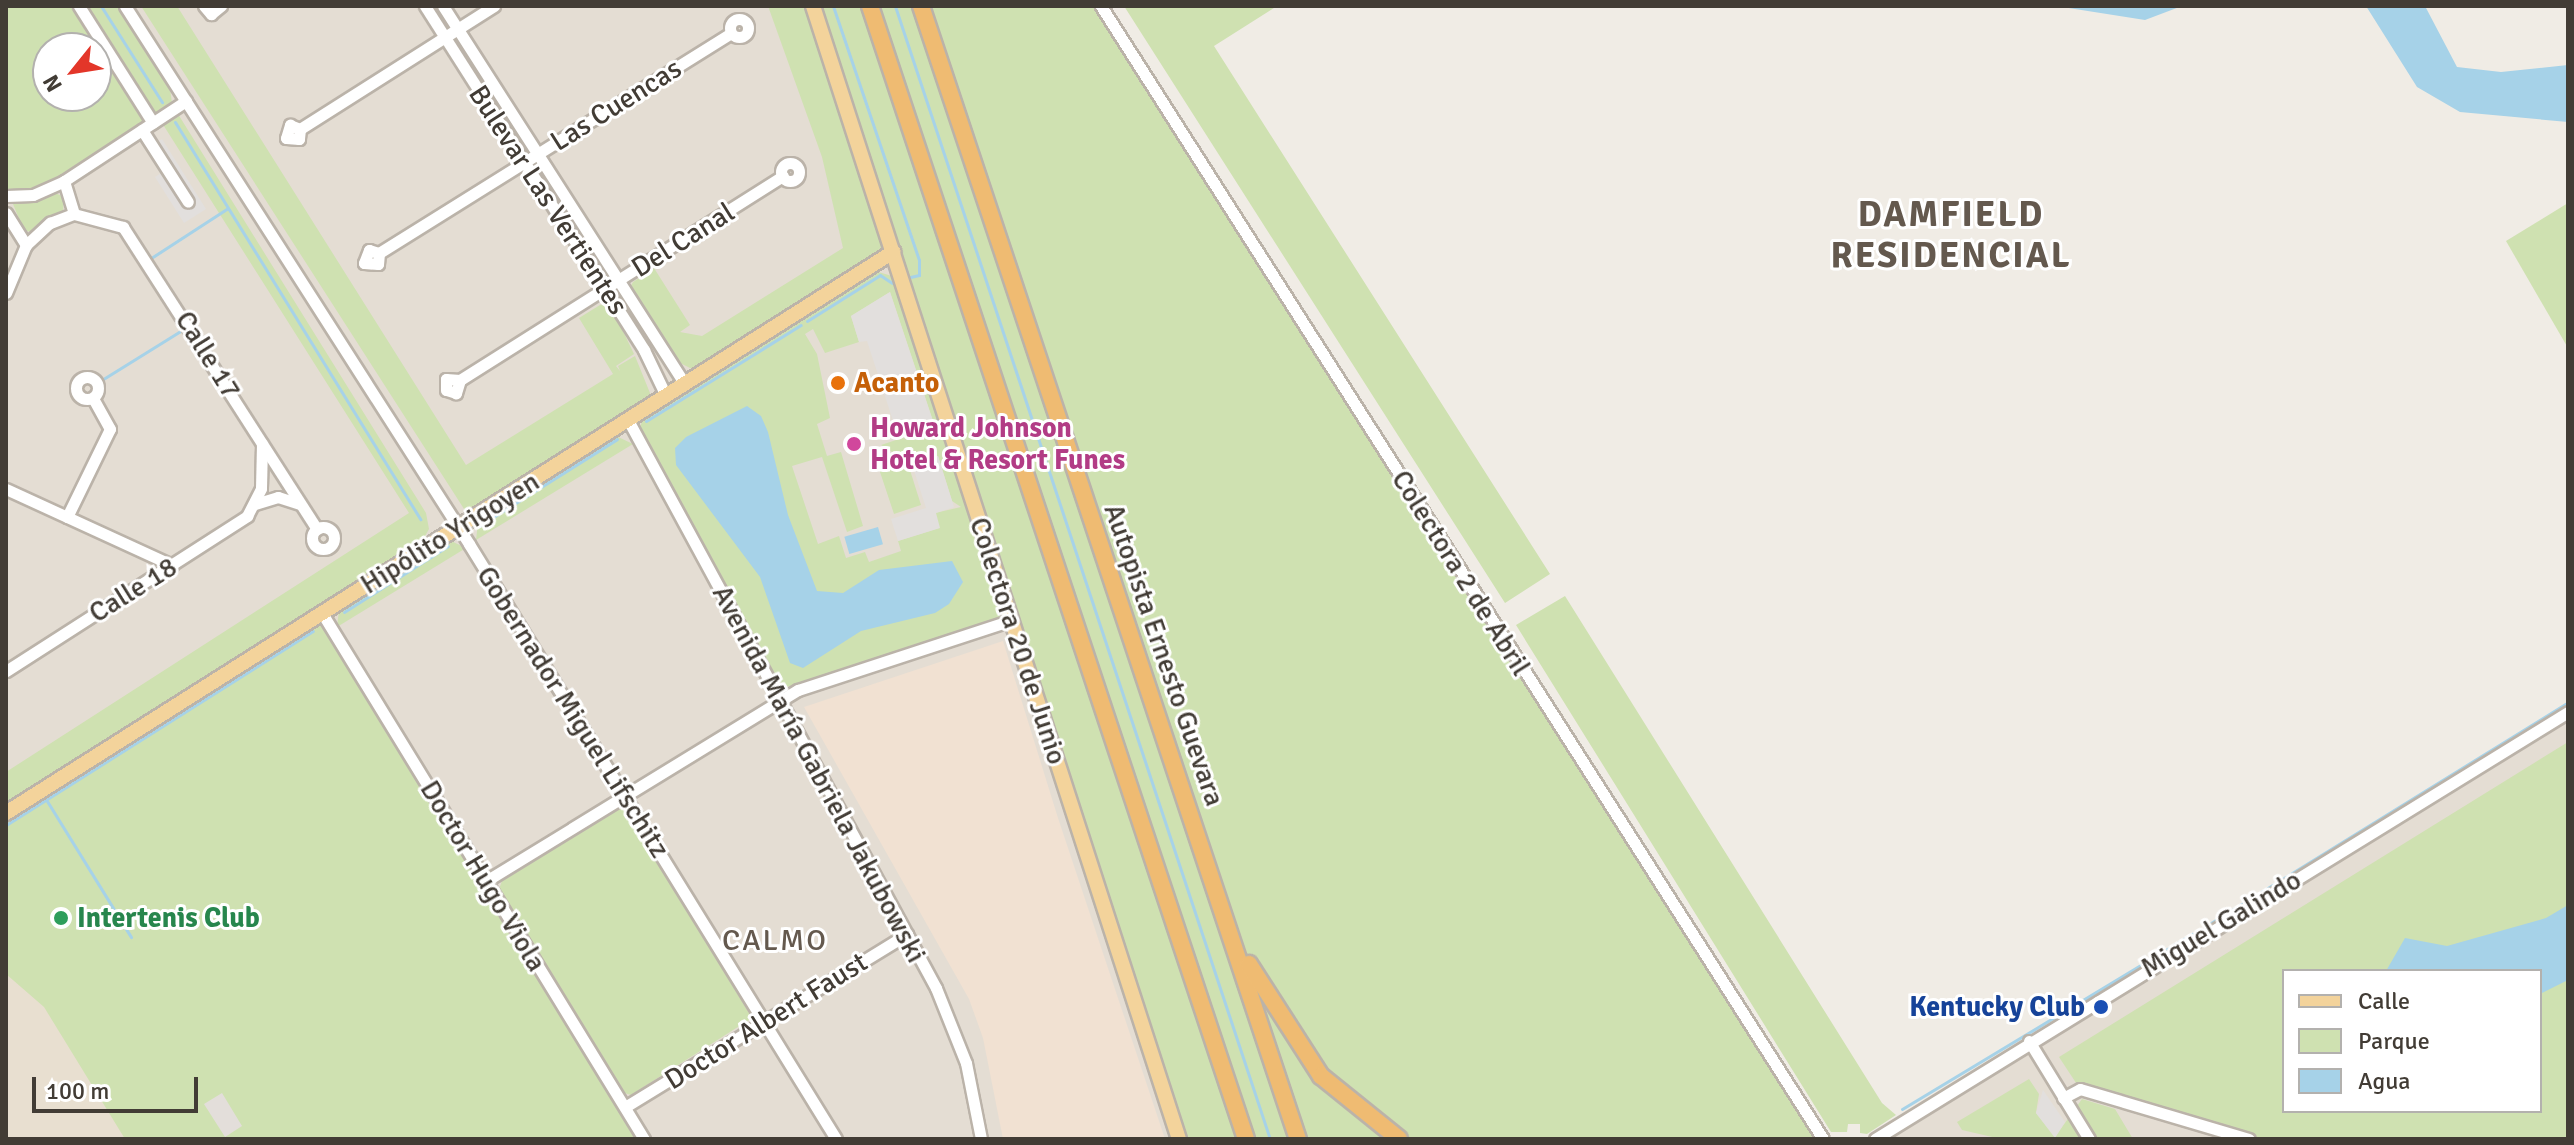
<!DOCTYPE html>
<meta charset="utf-8">
<style>
body{margin:0}
#map{position:relative;width:2574px;height:1145px;overflow:hidden;background:#f0ece5;font-family:Signika,sans-serif}
div>[style]{position:absolute}
[style*='--x']{left:calc(var(--x)*1px);top:calc(var(--y)*1px);width:calc(var(--w)*1px);rotate:calc(var(--a)*1deg)}
.residential>*{inset:0;background:#e4ddd3}
.commercial>*{inset:0;background:#f1e1d2}
.industrial>*{inset:0;background:#e3deda;transform-origin:0 0}
.education>*{inset:0;background:#e8dfd0}
.green>*{inset:0;background:#cfe1b1}
.parking>*{inset:0;background:#e2dfdd}
.water>*{inset:0;background:#a6d2e8;transform-origin:0 0}
.stream>*{height:3px;margin:-1.5px;padding:0 1.5px;transform-origin:1.5px;border-radius:1.5px;background:#a6d2e8}
.roads{filter:drop-shadow(2px 0 #bbb3a9) drop-shadow(-2px 0 #bbb3a9) drop-shadow(0 2px #bbb3a9) drop-shadow(0 -2px #bbb3a9)}
.minor>*{height:11px;margin:-5.5px;padding:0 5.5px;transform-origin:5.5px;border-radius:5.5px;background:#fff}
.minor>.ring{margin:-5.5px;padding:0;box-sizing:content-box;background:none;border:11px solid #fff;border-radius:50%}
.major>*{height:14px;margin:-7px;padding:0 7px;transform-origin:7px;border-radius:7px;background:#f3d39b}
.highway>*{height:16px;margin:-8px;padding:0 8px;transform-origin:8px;border-radius:8px;background:#efbb72}
.dots>*{width:22px;height:22px;translate:-50% -50%;box-sizing:border-box;border:4px solid #fff;border-radius:50%}
span{translate:-50% -50%;white-space:nowrap;text-align:center;line-height:1.15;-webkit-text-stroke:6px #fff;paint-order:stroke}
.street-label{font-size:28px;color:#423c35}
.food-label{font-size:28px;color:#c56008;font-weight:700}
.left{translate:0 -50%;text-align:left}
.hotel-label{font-size:28px;color:#b23c85;font-weight:700}
.leisure-label{font-size:28px;color:#27864d;font-weight:700}
.transit-label{font-size:28px;color:#164399;font-weight:700}
.right{translate:-100% -50%;text-align:right}
.neighbourhood-label{font-size:30px;color:#64594e;letter-spacing:2px}
.district-label{font-size:36px;color:#64594e;font-weight:700;letter-spacing:2px}
.frame{position:absolute;inset:0;border:8px solid #423c35;pointer-events:none}
.legend{position:absolute;left:2282px;top:969px;width:260px;height:144px;box-sizing:border-box;background:#fff;border:2px solid #b3b1ae;margin:0;padding:10px 14px;list-style:none;font-size:24px;color:#423c35}
.legend li{display:flex;align-items:center;gap:16px;height:40px}
.legend b{width:40px;border:2px solid #b3b1ae}
.north{position:absolute;left:32px;top:32px;width:80px;height:80px;box-sizing:border-box;background:#fff;border:2px solid #b3b1ae;border-radius:50%;rotate:240deg;font-size:22px;font-weight:700;line-height:32px;text-align:center;color:#423c35}
.north::after{content:'';display:block;margin:auto;width:28px;height:36px;background:#e33629;clip-path:polygon(50% 0,100% 100%,50% 72%,0 100%)}
.scale{position:absolute;left:32px;top:1077px;width:166px;height:36px;box-sizing:border-box;border:4px solid #423c35;border-top:0;padding-left:10px;font-size:24px;line-height:28px;white-space:nowrap;color:#423c35;-webkit-text-stroke:6px #fff;paint-order:stroke}
</style>
<div id="map">
<div class="residential">
<div style="clip-path:polygon(evenodd,6px 6px,813px 6px,1179px 1139px,644px 1139px,322px 613px,6px 813px,6px 6px,48px 48px,96px 48px,96px 96px,48px 96px,48px 48px)"></div>
<div style="clip-path:polygon(evenodd,2568px 712px,2568px 1139px,1875px 1139px,2568px 712px,2284px 971px,2540px 971px,2540px 1111px,2284px 1111px,2284px 971px)"></div>
</div>
<div class="commercial">
<div style="clip-path:polygon(1003px 641px,1058px 818px,1165px 1139px,1003px 1139px,983px 1038px,969px 999px,804px 707px)"></div>
</div>
<div class="industrial">
<div style="left:222px;top:1092px;width:40px;height:22px;rotate:58deg"></div>
</div>
<div class="education">
<div style="clip-path:polygon(6px 836px,149px 1139px,6px 1139px)"></div>
</div>
<div class="green">
<div style="clip-path:polygon(evenodd,6px 6px,118px 6px,170px 89px,172px 103px,157px 113px,160px 118px,46px 190px,6px 196px,6px 6px,48px 48px,96px 48px,96px 96px,48px 96px,48px 48px)"></div>
<div style="clip-path:polygon(141px 6px,177px 6px,466px 465px,613px 374px,579px 318px,600px 305px,609px 302px,634px 354px,616px 366px,620px 371px,618px 366px,635px 356px,652px 398px,466px 512px)"></div>
<div style="clip-path:polygon(768px 6px,806px 6px,882px 237px,881px 250px,696px 371px,672px 359px,639px 309px,629px 289px,633px 282px,654px 268px,690px 325px,680px 332px,702px 336px,843px 248px,822px 157px)"></div>
<div style="clip-path:polygon(813px 6px,1101px 6px,1823px 1139px,1179px 1139px)"></div>
<div style="clip-path:polygon(1124px 6px,1277px 6px,1214px 46px,1550px 574px,1505px 603px)"></div>
<div style="clip-path:polygon(178px 114px,426px 513px,429px 529px,420px 545px,6px 808px,6px 772px,409px 513px,162px 123px)"></div>
<div style="clip-path:polygon(53px 192px,64px 197px,63px 213px,34px 232px,24px 231px,13px 204px)"></div>
<div style="clip-path:polygon(2568px 203px,2568px 348px,2506px 241px)"></div>
<div style="clip-path:polygon(875px 271px,892px 276px,924px 370px,917px 373px,890px 292px,851px 316px,859px 342px,825px 353px,813px 329px,805px 334px,817px 354px,830px 418px,817px 424px,827px 456px,841px 452px,863px 526px,847px 532px,822px 457px,792px 466px,818px 544px,839px 536px,846px 558px,865px 552px,869px 562px,901px 551px,898px 541px,939px 528px,935px 513px,961px 507px,952px 501px,938px 456px,911px 464px,881px 445px,935px 427px,921px 385px,927px 382px,1002px 616px,787px 687px,775px 678px,640px 426px,645px 416px)"></div>
<div style="clip-path:polygon(616px 436px,633px 444px,476px 540px,478px 523px)"></div>
<div style="clip-path:polygon(879px 447px,909px 467px,921px 505px,894px 514px,878px 466px)"></div>
<div style="clip-path:polygon(449px 540px,466px 548px,337px 627px,339px 610px)"></div>
<div style="clip-path:polygon(1565px 596px,1882px 1103px,1896px 1115px,1867px 1134px,1860px 1133px,1860px 1124px,1848px 1124px,1847px 1132px,1831px 1132px,1516px 625px)"></div>
<div style="clip-path:polygon(evenodd,316px 624px,321px 624px,637px 1139px,125px 1139px,44px 1007px,6px 974px,6px 820px,316px 624px,222px 1093px,242px 1126px,225px 1137px,204px 1104px,222px 1093px)"></div>
<div style="clip-path:polygon(evenodd,2568px 742px,2568px 1139px,2249px 1139px,2080px 1089px,2059px 1057px,2568px 742px,2284px 971px,2540px 971px,2540px 1111px,2284px 1111px,2284px 971px)"></div>
<div style="clip-path:polygon(617px 808px,627px 810px,752px 1018px,631px 1095px,621px 1092px,498px 892px,503px 878px)"></div>
<div style="clip-path:polygon(2029px 1079px,2039px 1094px,2036px 1113px,2055px 1137px,2082px 1099px,2115px 1109px,2133px 1139px,2001px 1139px,1962px 1130px,1957px 1122px)"></div>
</div>
<div class="parking">
<div style="clip-path:polygon(162px 139px,206px 209px,184px 223px,155px 177px,163px 172px,148px 148px)"></div>
<div style="clip-path:polygon(890px 292px,935px 427px,899px 439px,867px 341px,859px 342px,851px 316px)"></div>
<div style="clip-path:polygon(938px 456px,954px 507px,936px 513px,940px 528px,898px 541px,891px 519px,926px 508px,912px 464px)"></div>
<div style="clip-path:polygon(2043px 1090px,2065px 1122px,2055px 1138px,2036px 1113px)"></div>
</div>
<div class="water">
<div style="clip-path:polygon(2056px 6px,2182px 6px,2145px 20px)"></div>
<div style="clip-path:polygon(2366px 6px,2425px 6px,2457px 67px,2501px 72px,2568px 65px,2568px 122px,2460px 112px,2417px 87px)"></div>
<div style="clip-path:polygon(747px 406px,761px 416px,768px 432px,788px 515px,817px 591px,843px 593px,879px 570px,952px 561px,963px 582px,949px 604px,935px 613px,861px 631px,803px 668px,790px 663px,760px 577px,676px 465px,675px 448px,686px 437px)"></div>
<div style="left:878px;top:527px;width:18px;height:35px;rotate:74deg"></div>
<div style="clip-path:polygon(2568px 905px,2568px 980px,2540px 994px,2540px 971px,2386px 971px,2405px 938px,2447px 946px,2546px 918px)"></div>
</div>
<div class="stream">
<div style="--x:101;--y:6;--w:114;--a:57.6"></div>
<div style="--x:833;--y:6;--w:268;--a:71.3"></div>
<div style="--x:919;--y:260;--w:15;--a:90"></div>
<div style="--x:919;--y:275;--w:9;--a:167"></div>
<div style="--x:895;--y:6;--w:1193;--a:71.69"></div>
<div style="--x:175;--y:122;--w:467;--a:58.3"></div>
<div style="--x:148;--y:260;--w:95;--a:-33"></div>
<div style="--x:807;--y:321;--w:86;--a:-32.2"></div>
<div style="--x:880;--y:275;--w:14;--a:34"></div>
<div style="--x:100;--y:381;--w:100;--a:-31.9"></div>
<div style="--x:646;--y:421;--w:182;--a:-31.8"></div>
<div style="--x:479;--y:526;--w:163;--a:-32.2"></div>
<div style="--x:344;--y:612;--w:123;--a:-32.4"></div>
<div style="--x:47;--y:801;--w:160;--a:58.3"></div>
<div style="--x:6;--y:825;--w:363;--a:-32.3"></div>
<div style="--x:2206;--y:926;--w:426;--a:-31.7"></div>
<div style="--x:1902;--y:1109;--w:339;--a:-31.1"></div>
</div>
<div class="roads">
<div class="minor">
<div style="--x:79;--y:6;--w:138;--a:57.7"></div>
<div style="--x:125;--y:6;--w:639;--a:57.4"></div>
<div style="--x:469;--y:544;--w:699;--a:58.33"></div>
<div style="--x:204;--y:6;--w:11;--a:49"></div>
<div style="--x:211;--y:14;--w:13;--a:-39"></div>
<div style="--x:425;--y:6;--w:408;--a:57.5"></div>
<div style="--x:644;--y:350;--w:51;--a:64.4"></div>
<div style="--x:443;--y:6;--w:449;--a:57.4"></div>
<div style="--x:1101;--y:6;--w:1343;--a:57.49"></div>
<div class="ring" style="left:730px;top:19px;width:7px;height:7px"></div>
<div style="--x:300;--y:129;--w:10;--a:96"></div>
<div style="--x:299;--y:139;--w:13;--a:-176"></div>
<div style="--x:286;--y:138;--w:14;--a:-73"></div>
<div style="--x:290;--y:125;--w:11;--a:22"></div>
<div style="--x:300;--y:129;--w:230;--a:-32.4"></div>
<div style="--x:142;--y:130;--w:85;--a:57.4"></div>
<div class="ring" style="left:781px;top:163px;width:7px;height:7px"></div>
<div style="--x:64;--y:181;--w:34;--a:73"></div>
<div style="--x:6;--y:196;--w:27;--a:-2"></div>
<div style="--x:33;--y:195;--w:34;--a:-24"></div>
<div style="--x:64;--y:181;--w:146;--a:-33.3"></div>
<div style="--x:6;--y:213;--w:38;--a:58"></div>
<div style="--x:379;--y:253;--w:11;--a:95"></div>
<div style="--x:378;--y:264;--w:14;--a:-176"></div>
<div style="--x:364;--y:263;--w:14;--a:-69"></div>
<div style="--x:369;--y:250;--w:10;--a:17"></div>
<div style="--x:379;--y:253;--w:415;--a:-32"></div>
<div style="--x:6;--y:293;--w:52;--a:-67.4"></div>
<div style="--x:26;--y:245;--w:33;--a:-43"></div>
<div style="--x:50;--y:223;--w:26;--a:-21"></div>
<div style="--x:74;--y:214;--w:51;--a:14.9"></div>
<div style="--x:123;--y:227;--w:359;--a:57.3"></div>
<div class="ring" style="left:76px;top:377px;width:11px;height:11px"></div>
<div style="--x:460;--y:380;--w:14;--a:107"></div>
<div style="--x:456;--y:393;--w:10;--a:-163"></div>
<div style="--x:446;--y:390;--w:11;--a:-90"></div>
<div style="--x:446;--y:379;--w:14;--a:4"></div>
<div style="--x:460;--y:380;--w:382;--a:-32.3"></div>
<div style="--x:628;--y:420;--w:646;--a:61.53"></div>
<div style="--x:936;--y:988;--w:81;--a:68.2"></div>
<div style="--x:966;--y:1063;--w:77;--a:78.8"></div>
<div style="--x:6;--y:489;--w:183;--a:24.6"></div>
<div style="--x:255;--y:504;--w:24;--a:-17"></div>
<div style="--x:278;--y:497;--w:23;--a:18"></div>
<div style="--x:67;--y:517;--w:98;--a:-64"></div>
<div style="--x:110;--y:429;--w:35;--a:-119"></div>
<div class="ring" style="left:312px;top:527px;width:11px;height:11px"></div>
<div style="--x:322;--y:613;--w:617;--a:58.53"></div>
<div style="--x:6;--y:671;--w:287;--a:-32.7"></div>
<div style="--x:247;--y:516;--w:31;--a:-63"></div>
<div style="--x:261;--y:488;--w:44;--a:-88.7"></div>
<div style="--x:486;--y:881;--w:366;--a:-31.5"></div>
<div style="--x:798;--y:690;--w:225;--a:-18.1"></div>
<div style="--x:2029;--y:1041;--w:115;--a:58.5"></div>
<div style="--x:2063;--y:1098;--w:19;--a:-28"></div>
<div style="--x:2080;--y:1089;--w:176;--a:16.5"></div>
<div style="--x:625;--y:1107;--w:331;--a:-31.5"></div>
<div style="--x:1875;--y:1139;--w:814;--a:-31.64"></div>
</div>
<div class="major">
<div style="--x:813;--y:6;--w:1191;--a:72.1"></div>
<div style="--x:6;--y:813;--w:1050;--a:-32.31"></div>
</div>
<div class="highway">
<div style="--x:870;--y:6;--w:1194;--a:71.64"></div>
<div style="--x:921;--y:6;--w:1194;--a:71.6"></div>
<div style="--x:1249;--y:964;--w:133;--a:57.3"></div>
<div style="--x:1321;--y:1076;--w:100;--a:38.9"></div>
</div>
</div>
<div class="dots">
<div style="left:838px;top:383px;background:#e8710a"></div>
<div style="left:854px;top:444px;background:#d1479c"></div>
<div style="left:61px;top:918px;background:#2e9e5b"></div>
<div style="left:2101px;top:1007px;background:#1a4fb4"></div>
</div>
<div class="street-label">
<span style="left:616px;top:105px;rotate:-32deg">Las Cuencas</span>
<span style="left:548px;top:200px;rotate:57deg">Bulevar Las Vertientes</span>
<span style="left:683px;top:240px;rotate:-32deg">Del Canal</span>
<span style="left:208px;top:355px;rotate:58deg">Calle 17</span>
<span style="left:450px;top:533px;rotate:-32deg">Hipólito Yrigoyen</span>
<span style="left:1461px;top:573px;rotate:58deg">Colectora 2 de Abril</span>
<span style="left:133px;top:590px;rotate:-32deg">Calle 18</span>
<span style="left:1018px;top:641px;rotate:72deg">Colectora 20 de Junio</span>
<span style="left:1164px;top:655px;rotate:71deg">Autopista Ernesto Guevara</span>
<span style="left:573px;top:712px;rotate:58deg">Gobernador Miguel Lifschitz</span>
<span style="left:819px;top:774px;rotate:62deg">Avenida María Gabriela Jakubowski</span>
<span style="left:483px;top:876px;rotate:59deg">Doctor Hugo Viola</span>
<span style="left:2221px;top:924px;rotate:-31deg">Miguel Galindo</span>
<span style="left:766px;top:1021px;rotate:-32deg">Doctor Albert Faust</span>
</div>
<div class="food-label">
<span class="left" style="left:854px;top:383px">Acanto</span>
</div>
<div class="hotel-label">
<span class="left" style="left:870px;top:444px">Howard Johnson<br>Hotel &amp; Resort Funes</span>
</div>
<div class="leisure-label">
<span class="left" style="left:77px;top:918px">Intertenis Club</span>
</div>
<div class="transit-label">
<span class="right" style="left:2085px;top:1007px">Kentucky Club</span>
</div>
<div class="neighbourhood-label">
<span style="left:775px;top:941px">CALMO</span>
</div>
<div class="district-label">
<span style="left:1951px;top:235px">DAMFIELD<br>RESIDENCIAL</span>
</div>
<div class="frame"></div>
<ul class="legend">
<li><b style="height:10px;background:#f3d39b"></b>Calle</li>
<li><b style="height:22px;background:#cfe1b1"></b>Parque</li>
<li><b style="height:22px;background:#a6d2e8"></b>Agua</li>
</ul>
<div class="north">N</div>
<div class="scale">100 m</div>
</div>
